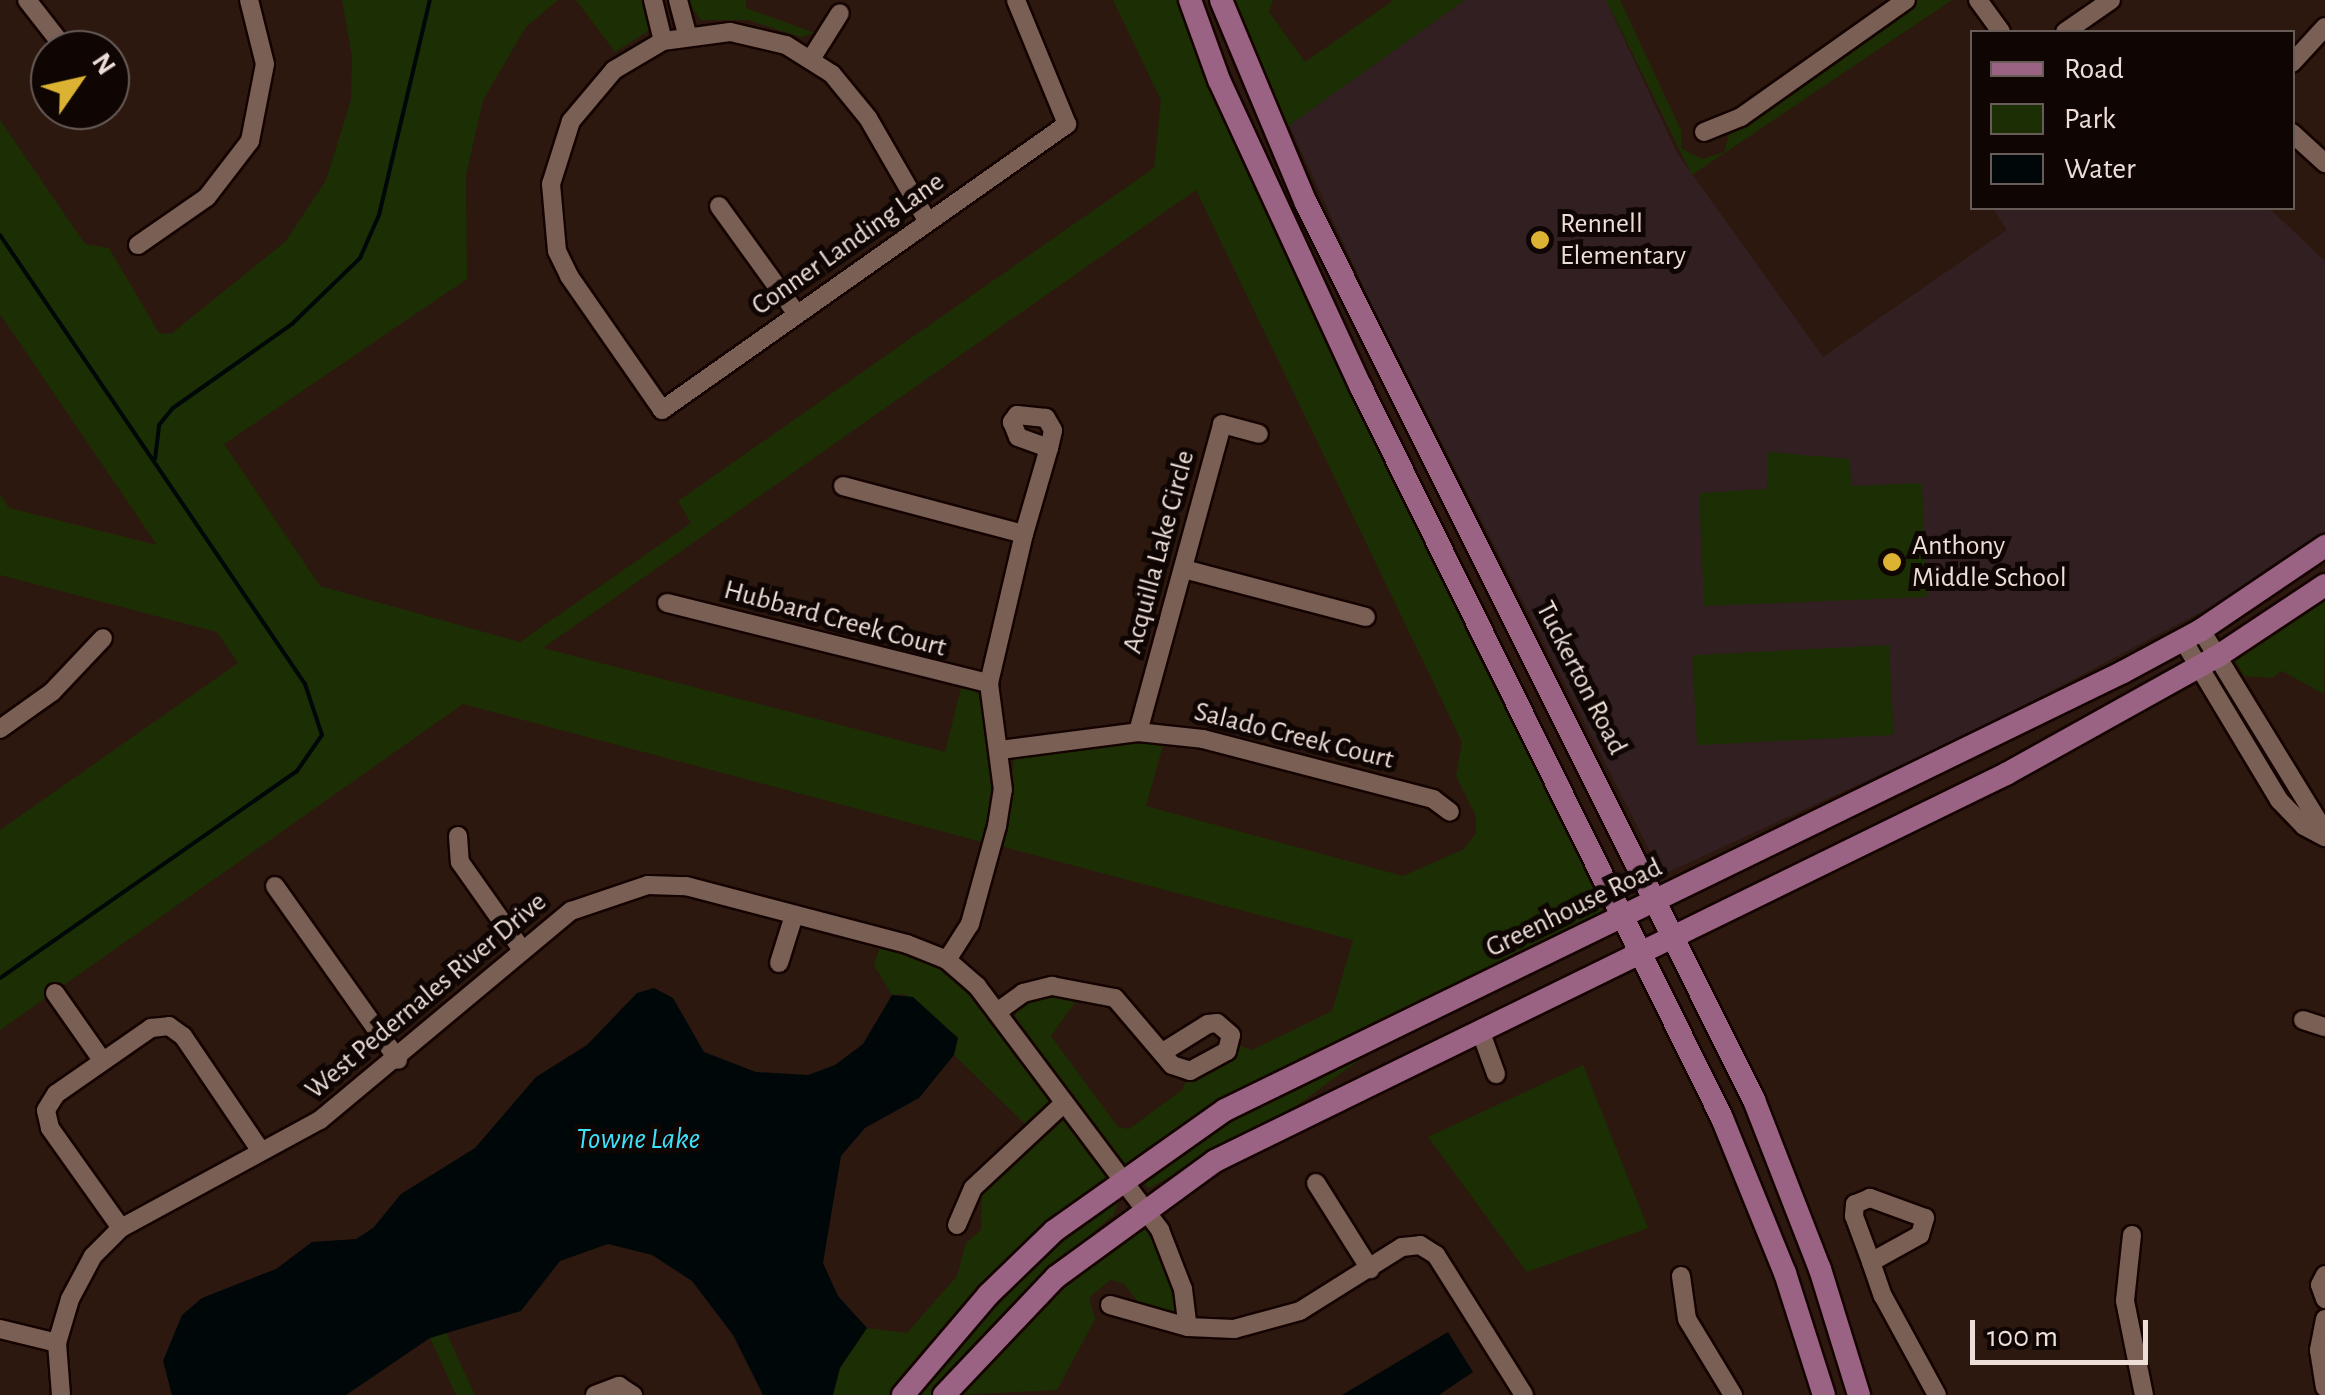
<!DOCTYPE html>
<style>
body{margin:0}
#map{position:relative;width:2325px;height:1395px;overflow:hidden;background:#2d180f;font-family:"Alegreya Sans",sans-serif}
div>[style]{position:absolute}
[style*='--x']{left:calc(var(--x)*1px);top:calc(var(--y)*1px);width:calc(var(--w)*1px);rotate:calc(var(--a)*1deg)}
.education>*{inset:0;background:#321f21}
.green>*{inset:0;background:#1c2e03;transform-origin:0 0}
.water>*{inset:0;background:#000709}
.stream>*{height:4px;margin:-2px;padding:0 2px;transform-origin:2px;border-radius:2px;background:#000709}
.roads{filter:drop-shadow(2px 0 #140300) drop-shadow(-2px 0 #140300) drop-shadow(0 2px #140300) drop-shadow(0 -2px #140300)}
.minor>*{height:18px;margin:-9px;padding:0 9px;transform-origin:9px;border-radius:9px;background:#795f54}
.major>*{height:22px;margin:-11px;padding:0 11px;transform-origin:11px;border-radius:11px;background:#9b6383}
.dots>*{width:28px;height:28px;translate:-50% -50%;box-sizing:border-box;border:5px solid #0f0603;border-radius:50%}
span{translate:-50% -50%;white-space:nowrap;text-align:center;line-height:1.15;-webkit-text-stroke:10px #0f0603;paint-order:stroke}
.poi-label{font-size:28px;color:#eeded8}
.left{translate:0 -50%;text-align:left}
.street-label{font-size:28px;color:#eeded8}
.water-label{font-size:30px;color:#3fe0f9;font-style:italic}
.legend{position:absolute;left:1970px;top:30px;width:325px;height:180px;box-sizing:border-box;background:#0f0603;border:2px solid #685c58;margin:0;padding:12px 18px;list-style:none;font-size:30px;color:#eeded8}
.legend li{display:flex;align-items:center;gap:20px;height:50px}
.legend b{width:50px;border:2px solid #685c58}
.north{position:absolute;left:30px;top:30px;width:100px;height:100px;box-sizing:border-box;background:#0f0603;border:2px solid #685c58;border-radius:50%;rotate:56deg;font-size:28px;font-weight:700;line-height:40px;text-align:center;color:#eeded8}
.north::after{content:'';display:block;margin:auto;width:35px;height:45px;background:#dcb233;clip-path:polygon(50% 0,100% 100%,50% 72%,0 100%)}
.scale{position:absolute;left:1970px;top:1320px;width:178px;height:45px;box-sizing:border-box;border:5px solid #eeded8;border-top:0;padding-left:12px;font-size:30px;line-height:35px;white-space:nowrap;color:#eeded8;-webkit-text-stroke:8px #0f0603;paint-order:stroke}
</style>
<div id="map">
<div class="education">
<div style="clip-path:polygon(1465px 0,1606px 0,1677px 153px,1823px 357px,2007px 230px,1993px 208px,2269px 208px,2325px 261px,2325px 531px,2237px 593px,1979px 729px,1662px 875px,1372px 305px,1289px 125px)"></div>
</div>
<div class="green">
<div style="clip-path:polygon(342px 0,558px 0,526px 27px,483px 100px,466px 175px,467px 279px,224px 444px,320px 586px,520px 642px,691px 523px,678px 501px,1154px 168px,1161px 100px,1113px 0,1181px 0,1603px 899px,1601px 917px,1393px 1036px,1286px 1113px,1149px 1188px,1116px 1159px,1015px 1021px,1017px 1004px,1046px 992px,1081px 994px,1051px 1036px,1118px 1127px,1129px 1129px,1182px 1090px,1189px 1075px,1233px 1056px,1240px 1046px,1252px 1050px,1332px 1011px,1353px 940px,1000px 846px,1015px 756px,1117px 740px,1164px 742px,1146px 806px,1403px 876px,1464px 849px,1476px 833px,1476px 816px,1456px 776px,1462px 742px,1196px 190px,543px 648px,945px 752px,961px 688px,974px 691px,984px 699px,995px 789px,986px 843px,463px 704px,0 1030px,0 830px,238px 663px,217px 632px,0 575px,0 494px,9px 508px,157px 545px,0 314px,0 120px,85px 244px,109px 248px,159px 333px,171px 334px,286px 241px,326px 180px,351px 100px,352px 56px)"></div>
<div style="clip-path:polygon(576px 0,646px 0,650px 30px,615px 52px)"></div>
<div style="clip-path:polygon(686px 0,746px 0,746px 8px,815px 33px,801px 37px,748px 20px,701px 20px)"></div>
<div style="clip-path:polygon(1228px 0,1273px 0,1269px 12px,1305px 62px,1394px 0,1465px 0,1280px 132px)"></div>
<div style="clip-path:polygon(1606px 0,1620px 0,1681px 130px,1681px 148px,1702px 159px,1724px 152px,1729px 133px,1918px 0,1952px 0,1692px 175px)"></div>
<div style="clip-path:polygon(1768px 452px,1849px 459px,1852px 486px,1922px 483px,1927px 597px,1704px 606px,1699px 493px,1767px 489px)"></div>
<div style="clip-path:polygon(2325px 592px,2324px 694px,2282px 671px,2272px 678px,2244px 676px,2233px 657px)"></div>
<div style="left:1889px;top:645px;width:90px;height:197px;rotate:87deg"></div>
<div style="clip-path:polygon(881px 943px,949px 970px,978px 995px,1053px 1101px,1051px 1107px,1027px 1126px,954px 1055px,958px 1037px,904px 994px,892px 995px,874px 965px)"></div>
<div style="clip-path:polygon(1583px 1065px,1648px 1228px,1527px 1272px,1428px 1137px)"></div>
<div style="clip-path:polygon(1068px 1119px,1105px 1168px,1119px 1201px,1113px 1215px,1045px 1276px,935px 1395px,833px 1395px,840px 1368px,867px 1328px,907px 1333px,957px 1276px,966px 1243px,981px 1230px,982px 1188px,1054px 1122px)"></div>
<div style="clip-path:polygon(1137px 1225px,1152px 1232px,1173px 1276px,1177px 1308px,1172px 1314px,1143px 1308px,1123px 1283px,1110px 1280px,1089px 1298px,1095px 1319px,1057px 1390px,953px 1395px,1031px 1311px)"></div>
<div style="clip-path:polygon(446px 1332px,475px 1395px,456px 1395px,430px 1338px)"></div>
</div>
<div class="water">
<div style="clip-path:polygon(654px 988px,673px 998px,704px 1052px,756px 1072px,808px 1075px,835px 1065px,863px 1044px,892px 995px,913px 997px,958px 1038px,954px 1055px,919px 1098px,865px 1128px,841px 1156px,823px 1263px,838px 1296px,867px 1328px,840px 1368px,833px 1395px,763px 1395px,733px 1335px,692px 1281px,652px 1255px,608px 1244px,560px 1261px,521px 1311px,430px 1338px,346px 1395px,172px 1395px,163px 1361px,182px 1315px,202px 1298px,276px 1269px,312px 1242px,356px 1239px,373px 1228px,401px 1194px,475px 1148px,536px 1077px,587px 1045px,637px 993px)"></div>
<div style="clip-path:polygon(1448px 1332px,1473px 1372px,1439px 1395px,1342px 1395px)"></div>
</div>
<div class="stream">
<div style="--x:0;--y:235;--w:543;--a:55.81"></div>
<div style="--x:305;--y:684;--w:54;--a:71.6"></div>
<div style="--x:322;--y:735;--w:44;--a:124.8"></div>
<div style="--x:297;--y:771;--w:362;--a:145.1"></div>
<div style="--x:155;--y:459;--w:34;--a:-83"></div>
<div style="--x:159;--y:425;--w:22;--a:-51"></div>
<div style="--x:173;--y:408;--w:146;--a:-35.2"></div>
<div style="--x:292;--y:324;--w:95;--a:-44.1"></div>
<div style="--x:360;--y:258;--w:47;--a:-66.2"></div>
<div style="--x:379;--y:215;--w:221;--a:-76.7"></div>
</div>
<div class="roads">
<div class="minor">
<div style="--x:27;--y:0;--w:63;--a:52"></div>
<div style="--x:653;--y:0;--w:42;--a:76.3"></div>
<div style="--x:678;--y:0;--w:35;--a:75"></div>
<div style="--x:1978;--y:0;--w:39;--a:54"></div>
<div style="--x:2065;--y:32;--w:56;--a:-34.8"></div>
<div style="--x:811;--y:59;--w:54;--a:-57.8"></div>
<div style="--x:2292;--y:63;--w:49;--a:-47.5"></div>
<div style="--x:1704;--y:132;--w:40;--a:-22"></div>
<div style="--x:1741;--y:117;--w:202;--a:-35.3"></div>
<div style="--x:2292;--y:133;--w:45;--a:42.3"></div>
<div style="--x:719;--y:206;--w:133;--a:54.2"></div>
<div style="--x:928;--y:222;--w:120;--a:-120"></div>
<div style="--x:868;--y:118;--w:57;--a:-129.3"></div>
<div style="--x:832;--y:74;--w:54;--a:-147.8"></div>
<div style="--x:786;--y:45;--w:57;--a:-166.9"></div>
<div style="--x:730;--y:32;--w:68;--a:172.3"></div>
<div style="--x:663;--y:41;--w:57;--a:149.4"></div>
<div style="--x:614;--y:70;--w:67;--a:130.1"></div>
<div style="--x:571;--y:121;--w:66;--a:107.6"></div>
<div style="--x:551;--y:184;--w:67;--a:84.9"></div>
<div style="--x:557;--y:251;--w:28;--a:64"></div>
<div style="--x:569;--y:276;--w:163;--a:55.2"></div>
<div style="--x:662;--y:410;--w:496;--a:-35.2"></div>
<div style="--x:1067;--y:124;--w:134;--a:-112.4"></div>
<div style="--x:138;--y:245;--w:84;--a:-34.8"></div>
<div style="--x:207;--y:197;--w:71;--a:-52.5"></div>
<div style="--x:250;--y:141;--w:78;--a:-79"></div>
<div style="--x:265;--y:64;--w:66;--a:-104"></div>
<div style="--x:843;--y:486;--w:187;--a:14.9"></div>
<div style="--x:1184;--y:569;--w:188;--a:14.8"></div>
<div style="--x:667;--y:603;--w:332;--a:14"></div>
<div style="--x:2201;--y:630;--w:237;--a:58.5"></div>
<div style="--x:2183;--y:640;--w:187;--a:59"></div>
<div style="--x:2279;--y:800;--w:36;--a:46"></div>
<div style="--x:2304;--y:826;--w:24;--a:28"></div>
<div style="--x:0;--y:729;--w:64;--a:-35.4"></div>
<div style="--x:52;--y:692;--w:74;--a:-46.6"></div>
<div style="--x:1138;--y:732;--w:319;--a:-74.7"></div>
<div style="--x:1222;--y:424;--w:38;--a:15"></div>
<div style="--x:1000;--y:750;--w:139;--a:-7.4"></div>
<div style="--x:1138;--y:732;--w:65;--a:6.1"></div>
<div style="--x:1203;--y:739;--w:238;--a:14.6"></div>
<div style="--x:1433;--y:799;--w:21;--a:37"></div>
<div style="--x:458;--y:836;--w:26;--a:86"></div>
<div style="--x:460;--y:862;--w:108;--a:54.8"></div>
<div style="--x:275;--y:886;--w:213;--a:54.7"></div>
<div style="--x:947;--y:960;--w:43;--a:-57.4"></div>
<div style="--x:970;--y:924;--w:102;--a:-74.6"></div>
<div style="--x:997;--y:826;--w:36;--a:-81"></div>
<div style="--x:1003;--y:790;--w:108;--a:-97.5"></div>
<div style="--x:989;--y:683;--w:153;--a:-76.8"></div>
<div style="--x:1024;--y:534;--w:90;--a:-73.8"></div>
<div style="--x:1049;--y:448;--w:18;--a:-77"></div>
<div style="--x:1053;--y:430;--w:14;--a:-120"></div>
<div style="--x:1046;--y:418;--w:29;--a:-174"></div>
<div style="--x:1017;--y:415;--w:9;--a:126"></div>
<div style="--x:1012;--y:422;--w:16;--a:68"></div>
<div style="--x:1018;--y:437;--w:33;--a:20"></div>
<div style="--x:779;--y:963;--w:50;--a:-72.6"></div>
<div style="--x:55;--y:993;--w:82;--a:55"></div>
<div style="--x:997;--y:1012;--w:32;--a:-36"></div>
<div style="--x:1023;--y:993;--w:30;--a:-14"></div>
<div style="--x:1052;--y:986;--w:64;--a:10.8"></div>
<div style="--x:1115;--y:998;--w:88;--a:49.6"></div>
<div style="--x:1172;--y:1065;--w:19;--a:18"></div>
<div style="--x:1190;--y:1071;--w:42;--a:-28.4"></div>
<div style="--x:1227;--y:1051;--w:16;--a:-76"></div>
<div style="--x:1231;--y:1035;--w:18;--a:-139"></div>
<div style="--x:1217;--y:1023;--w:9;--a:174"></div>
<div style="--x:1208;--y:1024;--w:53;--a:148.1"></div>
<div style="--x:2303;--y:1020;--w:23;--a:18"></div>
<div style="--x:1480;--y:1030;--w:47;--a:70"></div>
<div style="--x:1316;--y:1183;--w:102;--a:57.9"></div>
<div style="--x:957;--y:1225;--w:40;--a:-66.6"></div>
<div style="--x:973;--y:1188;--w:125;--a:-43"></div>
<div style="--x:121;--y:1228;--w:123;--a:-125.4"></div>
<div style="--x:50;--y:1128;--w:18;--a:-103"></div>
<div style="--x:46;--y:1110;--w:19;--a:-58"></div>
<div style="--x:56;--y:1094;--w:116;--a:-34.8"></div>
<div style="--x:151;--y:1028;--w:18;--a:-6"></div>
<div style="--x:169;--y:1026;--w:17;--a:36"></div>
<div style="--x:183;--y:1036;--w:139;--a:55.9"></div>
<div style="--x:2132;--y:1235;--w:66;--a:96.1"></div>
<div style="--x:2125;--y:1301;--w:96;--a:78.6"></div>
<div style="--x:1871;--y:1262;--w:56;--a:-28.9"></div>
<div style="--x:1920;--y:1235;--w:18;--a:-74"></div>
<div style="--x:1925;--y:1218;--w:59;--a:-160"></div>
<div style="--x:1870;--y:1198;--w:16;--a:158"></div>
<div style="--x:1855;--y:1204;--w:12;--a:95"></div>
<div style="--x:1854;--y:1216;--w:49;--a:69.7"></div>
<div style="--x:1871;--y:1262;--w:36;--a:71"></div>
<div style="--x:1883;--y:1296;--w:113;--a:61.4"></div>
<div style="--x:2325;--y:1275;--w:11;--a:117"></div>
<div style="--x:2320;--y:1285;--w:15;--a:70"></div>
<div style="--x:1681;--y:1276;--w:43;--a:82.1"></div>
<div style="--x:1687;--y:1319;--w:89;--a:58.8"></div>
<div style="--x:1110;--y:1305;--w:81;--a:15.8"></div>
<div style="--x:1188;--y:1327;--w:46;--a:2.5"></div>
<div style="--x:1234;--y:1329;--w:68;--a:-15.3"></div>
<div style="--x:1300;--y:1311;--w:120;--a:-32.1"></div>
<div style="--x:1402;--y:1247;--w:18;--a:-6"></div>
<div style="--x:1420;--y:1245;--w:19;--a:32"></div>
<div style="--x:1436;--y:1255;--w:165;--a:57.8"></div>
<div style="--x:2325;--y:1319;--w:32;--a:101"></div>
<div style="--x:2319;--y:1350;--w:38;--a:81"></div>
<div style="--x:0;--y:1329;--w:59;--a:13.8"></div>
<div style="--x:61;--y:1395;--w:52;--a:-94.4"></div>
<div style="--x:57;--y:1343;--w:46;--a:-73.5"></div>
<div style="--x:70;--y:1299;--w:49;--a:-61.9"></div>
<div style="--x:93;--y:1256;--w:40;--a:-45"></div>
<div style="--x:121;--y:1228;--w:226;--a:-28.5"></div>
<div style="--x:320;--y:1120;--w:327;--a:-39.8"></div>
<div style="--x:571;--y:911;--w:81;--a:-18.7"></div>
<div style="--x:648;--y:885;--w:38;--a:2"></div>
<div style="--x:686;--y:886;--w:228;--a:14.7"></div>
<div style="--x:907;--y:944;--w:43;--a:21.8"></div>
<div style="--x:947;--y:960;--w:40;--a:41"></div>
<div style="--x:977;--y:986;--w:305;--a:53.1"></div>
<div style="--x:1160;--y:1230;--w:63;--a:68.7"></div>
<div style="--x:1183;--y:1289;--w:38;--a:83"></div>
<div style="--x:595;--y:1395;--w:26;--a:-21"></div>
<div style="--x:619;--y:1386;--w:17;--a:33"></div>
</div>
<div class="major">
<div style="--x:1190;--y:0;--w:85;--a:70.1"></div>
<div style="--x:1219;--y:80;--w:338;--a:65.2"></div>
<div style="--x:1361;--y:387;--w:815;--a:63.72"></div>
<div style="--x:1722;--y:1118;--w:167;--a:67.9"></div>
<div style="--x:1785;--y:1273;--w:128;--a:72.3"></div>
<div style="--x:1221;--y:0;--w:220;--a:67.3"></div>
<div style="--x:1306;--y:203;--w:1003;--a:63.46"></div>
<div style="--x:1754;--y:1100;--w:181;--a:68.7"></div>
<div style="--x:1820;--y:1269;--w:132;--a:72.8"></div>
<div style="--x:903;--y:1395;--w:131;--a:-49.6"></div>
<div style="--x:988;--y:1295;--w:92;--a:-44.1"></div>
<div style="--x:1054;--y:1231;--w:209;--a:-35.3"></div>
<div style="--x:1225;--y:1110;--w:999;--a:-26"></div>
<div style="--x:2123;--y:672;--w:89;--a:-28.3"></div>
<div style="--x:2201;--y:630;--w:150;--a:-34.1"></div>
<div style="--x:944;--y:1395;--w:163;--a:-46.5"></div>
<div style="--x:1056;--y:1277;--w:197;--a:-36.1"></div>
<div style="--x:1215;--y:1161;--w:881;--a:-26.07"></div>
<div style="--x:2006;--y:774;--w:243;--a:-29.1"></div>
<div style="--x:2218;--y:656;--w:128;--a:-33.6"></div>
</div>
</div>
<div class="dots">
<div style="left:1540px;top:240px;background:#dcb233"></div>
<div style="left:1892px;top:562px;background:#dcb233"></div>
</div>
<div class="poi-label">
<span class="left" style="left:1560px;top:240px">Rennell<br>Elementary</span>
<span class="left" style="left:1912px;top:562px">Anthony<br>Middle School</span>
</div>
<div class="street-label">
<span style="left:848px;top:244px;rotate:-35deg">Conner Landing Lane</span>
<span style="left:1159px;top:552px;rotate:-75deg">Acquilla Lake Circle</span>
<span style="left:835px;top:619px;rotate:15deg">Hubbard Creek Court</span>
<span style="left:1581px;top:678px;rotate:63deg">Tuckerton Road</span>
<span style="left:1294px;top:736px;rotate:14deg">Salado Creek Court</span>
<span style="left:1574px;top:908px;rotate:-26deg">Greenhouse Road</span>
<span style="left:426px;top:996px;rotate:-40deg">West Pedernales River Drive</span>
</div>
<div class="water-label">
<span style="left:638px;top:1139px">Towne Lake</span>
</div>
<ul class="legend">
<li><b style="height:12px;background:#9b6383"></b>Road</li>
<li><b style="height:28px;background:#1c2e03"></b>Park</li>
<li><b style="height:28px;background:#000709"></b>Water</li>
</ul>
<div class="north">N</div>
<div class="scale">100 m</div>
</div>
